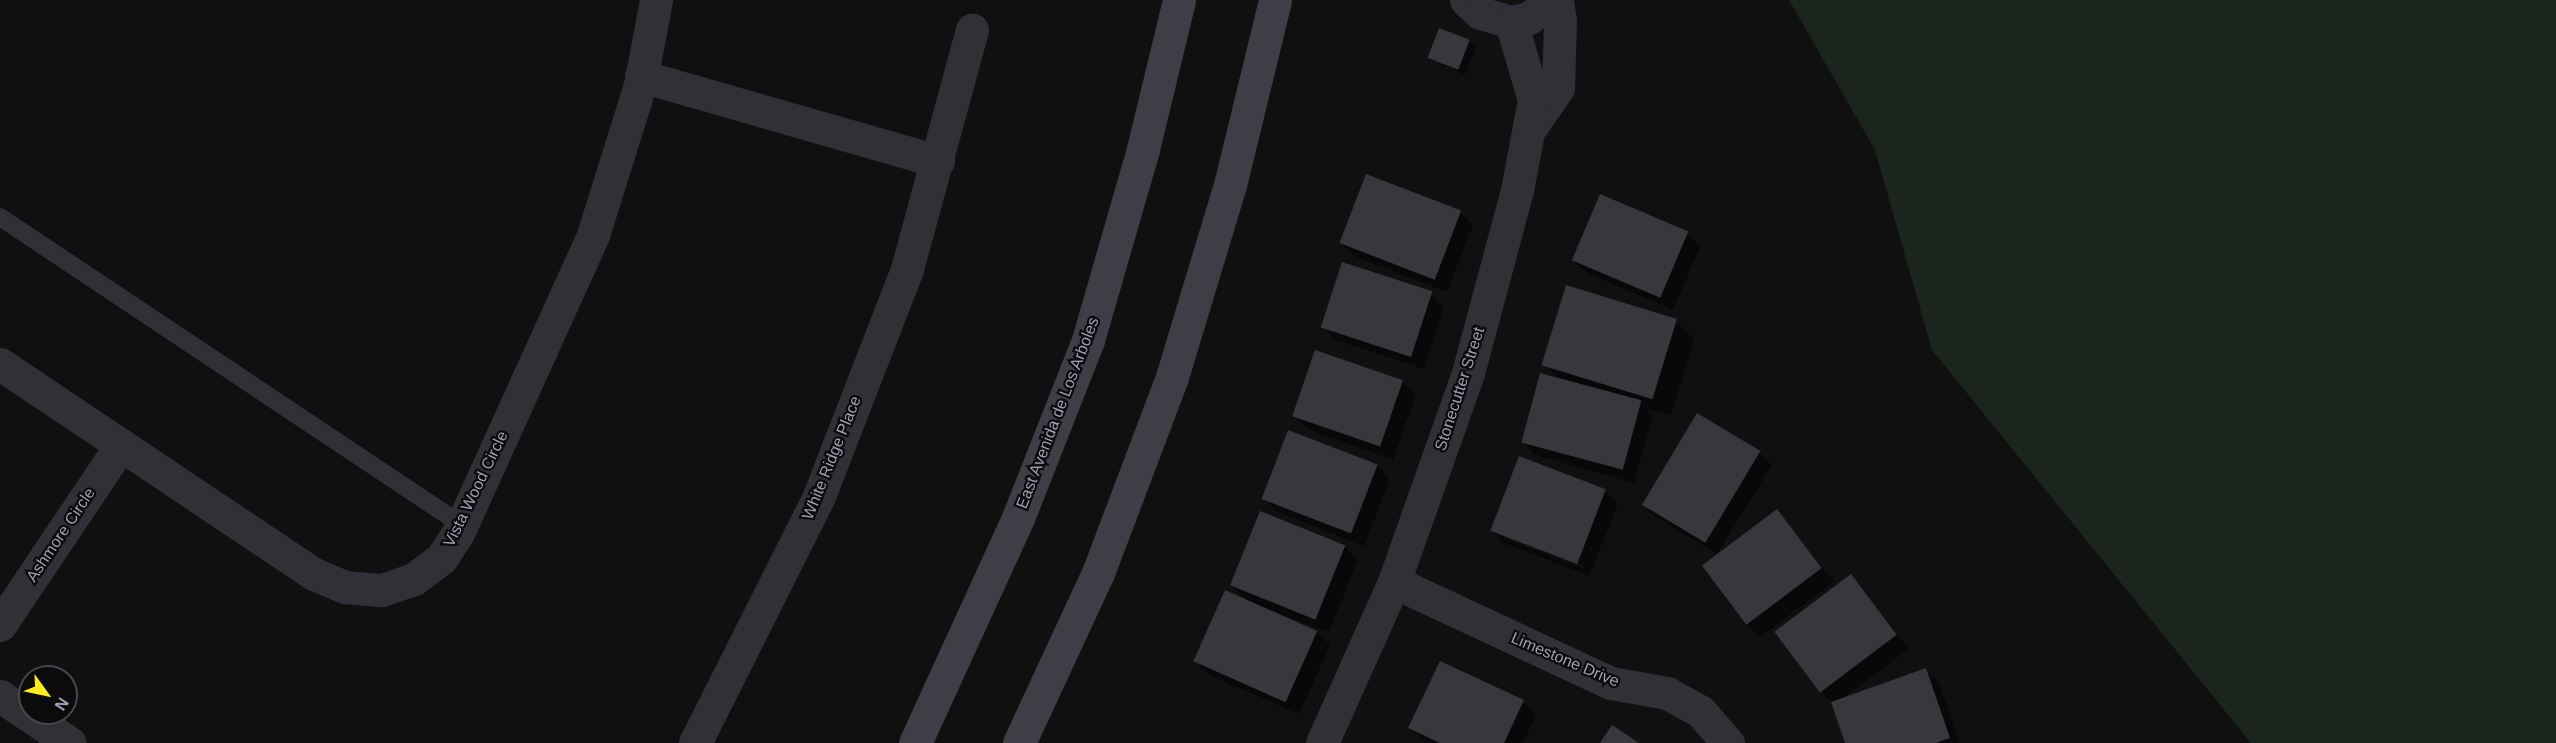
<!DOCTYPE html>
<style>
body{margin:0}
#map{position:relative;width:2556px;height:743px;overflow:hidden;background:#101011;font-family:Arial,sans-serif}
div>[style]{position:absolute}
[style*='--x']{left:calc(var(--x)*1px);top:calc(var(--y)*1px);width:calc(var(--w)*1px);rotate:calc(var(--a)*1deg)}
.green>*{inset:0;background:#1c241e}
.shadow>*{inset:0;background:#0007}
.building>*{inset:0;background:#37373d;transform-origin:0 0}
.service>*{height:18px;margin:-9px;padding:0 9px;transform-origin:9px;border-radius:9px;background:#313037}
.minor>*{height:33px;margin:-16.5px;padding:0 16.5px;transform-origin:16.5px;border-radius:16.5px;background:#313037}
.secondary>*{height:33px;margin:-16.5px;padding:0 16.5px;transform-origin:16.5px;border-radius:16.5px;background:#3e3e47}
span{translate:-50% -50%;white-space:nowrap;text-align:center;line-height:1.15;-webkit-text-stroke:4.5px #0b0b0c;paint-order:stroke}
.street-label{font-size:16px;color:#9fa0b4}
.north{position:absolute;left:18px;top:665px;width:60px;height:60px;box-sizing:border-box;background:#0b0b0c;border:2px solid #46474f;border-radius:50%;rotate:123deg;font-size:16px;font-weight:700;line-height:24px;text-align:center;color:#9fa0b4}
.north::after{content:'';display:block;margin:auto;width:21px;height:27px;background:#ffeb1a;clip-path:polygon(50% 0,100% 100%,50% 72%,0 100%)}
</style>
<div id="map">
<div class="green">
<div style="clip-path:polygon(1789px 0,2556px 0,2556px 743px,2251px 743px,1932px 350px,1875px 150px)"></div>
</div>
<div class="shadow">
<div style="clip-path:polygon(1469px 41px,1476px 47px,1465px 75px,1429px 57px)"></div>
<div style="clip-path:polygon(1460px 212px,1473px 225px,1447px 292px,1354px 256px,1341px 243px)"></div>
<div style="clip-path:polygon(1687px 233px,1700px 247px,1673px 310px,1587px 273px,1573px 260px)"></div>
<div style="clip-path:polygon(1431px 294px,1444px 307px,1424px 369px,1335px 340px,1322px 326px)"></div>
<div style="clip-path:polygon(1676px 321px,1694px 339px,1671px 416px,1645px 408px,1653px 416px,1634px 483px,1535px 455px,1522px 441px,1560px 380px,1544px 364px)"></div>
<div style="clip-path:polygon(1402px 382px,1416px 395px,1393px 460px,1307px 429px,1293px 416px)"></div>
<div style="clip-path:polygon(1759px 452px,1772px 465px,1717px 554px,1656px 517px,1643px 504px)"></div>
<div style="clip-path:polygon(1377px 466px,1390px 479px,1364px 546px,1276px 511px,1263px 498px)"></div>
<div style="clip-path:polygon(evenodd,1605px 491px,1618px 504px,1589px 576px,1504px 543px,1491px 530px,1605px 491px,1504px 534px,1584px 566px,1583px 568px,1504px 538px,1504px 534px)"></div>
<div style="clip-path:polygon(1777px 511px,1834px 582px,1760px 637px,1747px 624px)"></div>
<div style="clip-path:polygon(1345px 547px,1358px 560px,1329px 632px,1263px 608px,1316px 632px,1330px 645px,1299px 714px,1209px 675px,1196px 662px,1248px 601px,1231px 585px)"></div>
<div style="clip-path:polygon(1851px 576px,1909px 649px,1843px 698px,1925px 670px,1939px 683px,1960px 743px,1847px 743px,1833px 703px,1821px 692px)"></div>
<div style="clip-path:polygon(1523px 701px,1536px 715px,1523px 743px,1428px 743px,1410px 728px)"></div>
</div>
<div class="building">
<div style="left:1439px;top:28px;width:33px;height:32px;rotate:21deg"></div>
<div style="left:1366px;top:174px;width:102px;height:74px;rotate:21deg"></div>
<div style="left:1600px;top:194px;width:96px;height:72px;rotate:23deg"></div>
<div style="left:1342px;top:262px;width:95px;height:69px;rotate:18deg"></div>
<div style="left:1566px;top:285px;width:116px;height:84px;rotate:17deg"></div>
<div style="left:1315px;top:350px;width:93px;height:70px;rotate:19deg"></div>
<div style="left:1540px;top:373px;width:105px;height:72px;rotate:15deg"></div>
<div style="left:1697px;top:413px;width:74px;height:107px;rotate:31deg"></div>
<div style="left:1288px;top:430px;width:96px;height:74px;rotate:21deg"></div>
<div style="left:1519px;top:456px;width:93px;height:80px;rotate:21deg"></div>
<div style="left:1777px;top:509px;width:74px;height:94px;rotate:53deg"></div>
<div style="left:1260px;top:511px;width:92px;height:80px;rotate:22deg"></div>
<div style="left:1851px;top:574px;width:76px;height:96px;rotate:53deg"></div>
<div style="left:1225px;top:590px;width:101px;height:78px;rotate:24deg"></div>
<div style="clip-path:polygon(1440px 661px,1524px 700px,1504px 743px,1440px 743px,1408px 728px)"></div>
<div style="clip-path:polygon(1926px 668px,1950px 738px,1936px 743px,1845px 743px,1831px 702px)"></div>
<div style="clip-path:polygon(1612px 725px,1639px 743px,1600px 743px)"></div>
</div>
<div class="service">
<div style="--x:0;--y:217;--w:555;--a:33.69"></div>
</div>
<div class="minor">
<div style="--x:1466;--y:0;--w:19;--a:43"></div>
<div style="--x:1480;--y:13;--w:32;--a:16"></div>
<div style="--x:1511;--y:22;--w:18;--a:-13"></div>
<div style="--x:1529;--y:18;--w:29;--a:-38"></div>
<div style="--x:641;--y:76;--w:309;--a:16"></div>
<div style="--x:1531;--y:127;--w:47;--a:-55.3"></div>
<div style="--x:1558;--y:88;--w:67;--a:-88.3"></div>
<div style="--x:1560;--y:21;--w:21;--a:-98"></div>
<div style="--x:0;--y:364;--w:378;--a:33.8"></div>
<div style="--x:314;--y:574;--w:34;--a:23"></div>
<div style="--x:345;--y:587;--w:37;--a:5"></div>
<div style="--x:382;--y:590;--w:34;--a:-19"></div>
<div style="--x:414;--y:579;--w:34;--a:-37"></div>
<div style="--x:441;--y:559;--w:31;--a:-57"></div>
<div style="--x:458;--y:533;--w:327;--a:-65.6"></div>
<div style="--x:593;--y:235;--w:157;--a:-72.6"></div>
<div style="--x:640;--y:85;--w:86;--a:-79.3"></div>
<div style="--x:1394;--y:582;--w:239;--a:25"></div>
<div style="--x:1611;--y:683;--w:57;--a:10.1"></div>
<div style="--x:1667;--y:693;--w:38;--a:29"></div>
<div style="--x:1700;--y:711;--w:43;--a:48.8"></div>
<div style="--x:0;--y:625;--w:217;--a:-56.1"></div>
<div style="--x:0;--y:696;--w:84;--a:33.9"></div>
<div style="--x:695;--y:743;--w:276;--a:-63.3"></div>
<div style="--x:819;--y:496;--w:243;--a:-68.8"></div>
<div style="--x:907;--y:269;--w:248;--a:-74.8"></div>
<div style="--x:1322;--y:743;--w:176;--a:-65.9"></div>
<div style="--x:1394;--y:582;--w:222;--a:-70.5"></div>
<div style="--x:1468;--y:373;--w:189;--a:-75"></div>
<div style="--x:1517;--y:190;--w:92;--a:-79.3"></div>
<div style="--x:1534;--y:100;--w:81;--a:-106.4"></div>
</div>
<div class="secondary">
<div style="--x:915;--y:743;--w:247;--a:-65.4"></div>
<div style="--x:1018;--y:518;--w:191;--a:-68.5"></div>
<div style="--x:1088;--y:340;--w:199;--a:-73.9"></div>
<div style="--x:1143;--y:149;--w:153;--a:-76.4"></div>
<div style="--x:1019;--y:743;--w:187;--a:-65.1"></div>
<div style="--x:1098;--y:573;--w:210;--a:-69.3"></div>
<div style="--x:1172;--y:377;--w:201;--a:-73.2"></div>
<div style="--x:1230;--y:185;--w:190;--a:-76.3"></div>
</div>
<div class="street-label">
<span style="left:1460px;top:389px;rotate:-72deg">Stonecutter Street</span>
<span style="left:1058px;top:413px;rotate:-69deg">East Avenida de Los Arboles</span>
<span style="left:832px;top:458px;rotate:-68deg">White Ridge Place</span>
<span style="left:476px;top:489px;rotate:-64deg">Vista Wood Circle</span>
<span style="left:61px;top:535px;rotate:-56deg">Ashmore Circle</span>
<span style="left:1565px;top:660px;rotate:23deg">Limestone Drive</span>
</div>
<div class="north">N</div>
</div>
